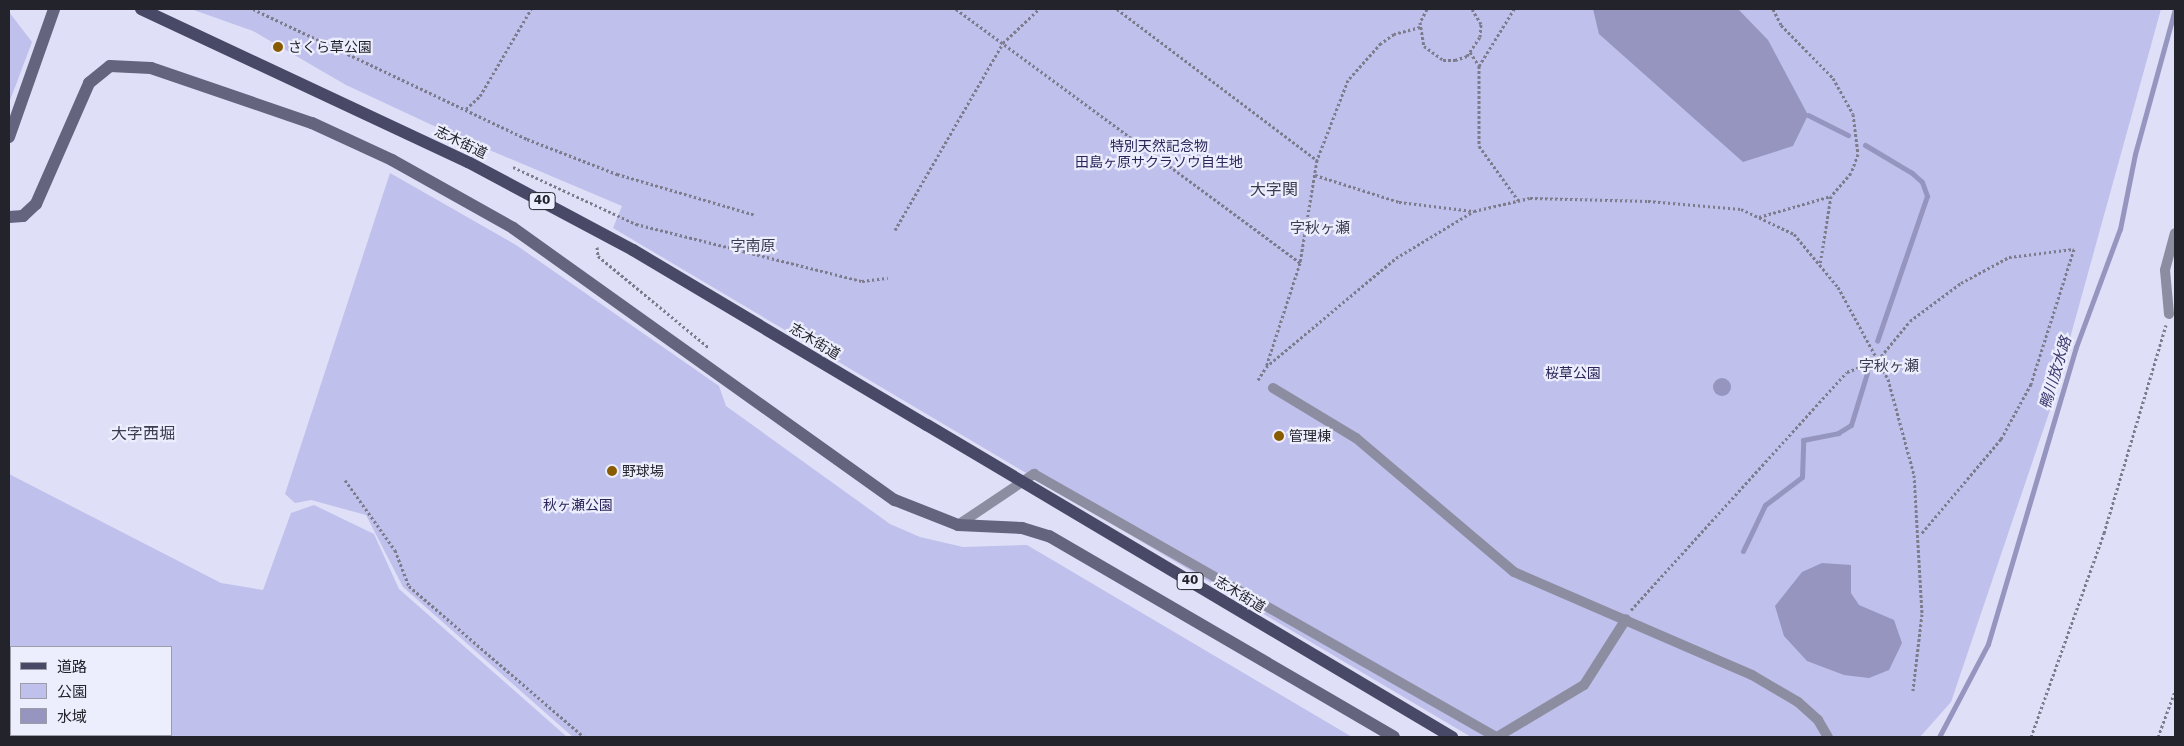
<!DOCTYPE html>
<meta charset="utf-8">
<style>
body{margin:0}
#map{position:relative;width:2184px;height:746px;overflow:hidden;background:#dfdff8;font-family:"DejaVu Sans","Noto Sans JP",sans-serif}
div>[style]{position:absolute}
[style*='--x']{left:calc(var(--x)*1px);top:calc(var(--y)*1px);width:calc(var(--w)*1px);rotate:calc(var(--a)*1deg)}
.green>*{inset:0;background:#bfc0eb}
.water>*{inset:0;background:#9595c0}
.round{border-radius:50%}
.stream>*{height:5px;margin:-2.5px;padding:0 2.5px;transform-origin:2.5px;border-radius:2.5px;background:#9595c0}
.path>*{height:3px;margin-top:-1.5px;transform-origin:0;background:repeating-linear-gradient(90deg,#7c7c8c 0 2.5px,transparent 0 5px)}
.lane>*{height:10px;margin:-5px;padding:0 5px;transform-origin:5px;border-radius:5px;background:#8c8da0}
.secondary>*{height:12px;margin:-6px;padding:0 6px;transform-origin:6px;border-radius:6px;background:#64647f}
.primary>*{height:12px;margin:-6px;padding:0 6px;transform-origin:6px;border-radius:6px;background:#484867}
.primary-bridge>*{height:12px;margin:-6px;padding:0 6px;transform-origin:6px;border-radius:6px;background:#484867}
.dots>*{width:14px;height:14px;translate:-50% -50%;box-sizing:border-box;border:2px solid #edeefd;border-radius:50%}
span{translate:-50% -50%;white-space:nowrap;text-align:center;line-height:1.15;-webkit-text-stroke:4.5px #edeefd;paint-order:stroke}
.shield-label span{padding:1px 4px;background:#edeefd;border:1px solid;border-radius:4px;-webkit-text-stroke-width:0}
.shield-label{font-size:12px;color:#23232c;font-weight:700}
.poi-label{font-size:14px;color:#23232c}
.left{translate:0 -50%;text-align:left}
.street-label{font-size:14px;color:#23232c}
.park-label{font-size:14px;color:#2b255a}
.neighbourhood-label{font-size:15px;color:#3c3c50}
.water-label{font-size:15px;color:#3e3a71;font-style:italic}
.quarter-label{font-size:16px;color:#3c3c50}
.frame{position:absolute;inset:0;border:10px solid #23232c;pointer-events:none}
.legend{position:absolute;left:10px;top:646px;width:162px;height:90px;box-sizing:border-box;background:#edeefd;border:1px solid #9c9da9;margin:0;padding:6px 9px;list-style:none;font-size:15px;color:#23232c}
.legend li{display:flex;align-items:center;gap:10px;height:25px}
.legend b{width:25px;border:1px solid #9c9da9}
</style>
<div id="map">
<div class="green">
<div style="clip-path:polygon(191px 9px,2161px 9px,2051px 407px,1951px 702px,1920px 737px,1471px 737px,613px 228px,622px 206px,447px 132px,346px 85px,253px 31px)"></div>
<div style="clip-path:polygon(9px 12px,32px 42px,9px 103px)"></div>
<div style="clip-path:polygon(390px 173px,516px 245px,719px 386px,726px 406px,890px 524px,920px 537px,963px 547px,1027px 545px,1352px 737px,573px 737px,403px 587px,366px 515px,311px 500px,295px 503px,285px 494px)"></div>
<div style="clip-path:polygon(evenodd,9px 474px,221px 583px,263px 590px,291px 513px,314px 505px,374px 534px,399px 589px,567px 737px,9px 737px,9px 474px,11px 647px,171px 647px,171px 735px,11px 735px,11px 647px)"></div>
</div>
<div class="water">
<div style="clip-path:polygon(1593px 9px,1738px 9px,1768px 40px,1808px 115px,1793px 146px,1743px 162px,1599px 34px)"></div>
<div class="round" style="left:1713px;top:378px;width:18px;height:18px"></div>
<div style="clip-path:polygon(1822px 563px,1851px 565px,1851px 593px,1859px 605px,1894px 620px,1902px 643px,1889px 670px,1869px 678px,1844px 675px,1807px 661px,1784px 636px,1775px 606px,1802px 572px)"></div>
</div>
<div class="stream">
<div style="--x:1808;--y:115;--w:45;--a:26.6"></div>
<div style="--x:1865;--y:145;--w:55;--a:30.8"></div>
<div style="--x:1912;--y:173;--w:13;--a:42"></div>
<div style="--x:1922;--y:182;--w:15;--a:70"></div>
<div style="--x:1927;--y:196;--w:153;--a:109"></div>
<div style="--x:1743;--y:551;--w:51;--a:-64.4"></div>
<div style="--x:1765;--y:505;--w:46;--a:-37.1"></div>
<div style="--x:1802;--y:477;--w:37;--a:-88"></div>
<div style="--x:1803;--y:440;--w:36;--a:-11"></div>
<div style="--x:1838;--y:433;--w:15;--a:-32"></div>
<div style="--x:1851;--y:425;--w:54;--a:-72.9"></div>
<div style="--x:1939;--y:737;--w:105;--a:-62.2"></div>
<div style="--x:1988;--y:644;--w:310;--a:-73.5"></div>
<div style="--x:2076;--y:347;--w:126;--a:-69.6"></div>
<div style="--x:2120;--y:229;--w:76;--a:-78.7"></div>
<div style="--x:2135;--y:154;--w:150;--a:-74.6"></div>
</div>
<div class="path">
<div style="--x:253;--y:9;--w:303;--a:25.4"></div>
<div style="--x:527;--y:139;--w:97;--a:21.3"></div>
<div style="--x:617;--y:174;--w:144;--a:16.5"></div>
<div style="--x:956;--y:9;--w:428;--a:36.4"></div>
<div style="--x:1117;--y:9;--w:251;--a:37.1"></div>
<div style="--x:1427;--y:9;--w:15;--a:118"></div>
<div style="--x:1420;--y:22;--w:24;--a:81"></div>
<div style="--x:1424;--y:46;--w:24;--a:36"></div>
<div style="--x:1443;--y:60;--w:12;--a:0"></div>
<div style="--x:1455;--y:60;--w:13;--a:-18"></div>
<div style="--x:1467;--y:56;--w:23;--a:-56"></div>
<div style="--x:1480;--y:37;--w:13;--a:-86"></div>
<div style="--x:1481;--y:24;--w:17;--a:-121"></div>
<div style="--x:1773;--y:9;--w:18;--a:63"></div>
<div style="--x:1781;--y:25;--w:74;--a:45.5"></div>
<div style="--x:1833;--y:78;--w:41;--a:60.9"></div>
<div style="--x:1853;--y:114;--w:40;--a:82.9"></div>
<div style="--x:1858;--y:154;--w:20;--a:110"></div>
<div style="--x:1851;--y:173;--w:30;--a:131"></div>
<div style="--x:1420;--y:27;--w:27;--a:165"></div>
<div style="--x:1394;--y:34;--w:16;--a:145"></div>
<div style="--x:1381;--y:43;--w:50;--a:131.7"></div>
<div style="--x:1348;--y:80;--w:86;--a:111.2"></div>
<div style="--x:1317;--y:160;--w:104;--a:99.4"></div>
<div style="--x:1300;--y:263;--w:109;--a:108.1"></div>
<div style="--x:1266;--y:367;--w:170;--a:-40"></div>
<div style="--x:1396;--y:258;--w:91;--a:-31.1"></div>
<div style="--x:1474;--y:211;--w:57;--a:-13.1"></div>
<div style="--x:1530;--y:198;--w:118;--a:1.5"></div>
<div style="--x:1648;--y:201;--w:93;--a:4.9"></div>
<div style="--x:1741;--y:209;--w:59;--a:25.3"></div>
<div style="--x:1794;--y:234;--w:69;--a:50.3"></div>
<div style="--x:1838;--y:287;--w:105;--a:61.5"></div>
<div style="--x:1888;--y:379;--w:99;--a:74.8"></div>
<div style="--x:1914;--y:475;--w:139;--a:86.7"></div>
<div style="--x:1922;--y:614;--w:77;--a:96.8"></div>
<div style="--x:1470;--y:52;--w:17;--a:57"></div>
<div style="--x:1479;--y:66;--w:80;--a:90"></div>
<div style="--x:1479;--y:146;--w:67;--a:54.2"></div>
<div style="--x:1479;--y:66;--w:67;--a:-58.4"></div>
<div style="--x:466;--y:109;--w:19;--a:-43"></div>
<div style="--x:480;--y:96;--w:101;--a:-59.6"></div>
<div style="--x:513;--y:167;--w:136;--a:24.9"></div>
<div style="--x:636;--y:224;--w:233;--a:14.2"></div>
<div style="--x:862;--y:281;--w:26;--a:-7"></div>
<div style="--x:1315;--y:175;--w:88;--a:17.8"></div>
<div style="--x:1399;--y:202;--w:75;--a:6.9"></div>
<div style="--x:1759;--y:217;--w:75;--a:-16.3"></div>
<div style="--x:1831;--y:196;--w:70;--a:99.1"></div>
<div style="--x:895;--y:230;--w:216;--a:-60"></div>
<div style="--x:1003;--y:43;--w:50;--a:-43.4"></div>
<div style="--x:597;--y:247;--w:9;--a:84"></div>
<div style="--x:598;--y:256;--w:143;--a:39.6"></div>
<div style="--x:1258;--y:380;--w:15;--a:-58"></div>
<div style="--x:345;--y:480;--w:86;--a:54.5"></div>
<div style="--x:395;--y:550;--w:39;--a:69"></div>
<div style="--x:409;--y:586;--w:231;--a:40.8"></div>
<div style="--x:1631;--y:610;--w:321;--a:-47.8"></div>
<div style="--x:1847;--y:372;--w:33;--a:-21"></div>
<div style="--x:1878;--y:360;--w:50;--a:-50.6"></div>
<div style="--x:1910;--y:321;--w:64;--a:-36.7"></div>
<div style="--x:1961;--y:283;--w:55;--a:-28.4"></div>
<div style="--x:2009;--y:257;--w:65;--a:-7"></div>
<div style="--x:2074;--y:249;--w:142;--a:107.7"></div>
<div style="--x:2031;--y:384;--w:63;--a:118.6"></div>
<div style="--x:2001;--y:439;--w:124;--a:130.1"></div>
<div style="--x:2031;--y:737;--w:217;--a:-70.3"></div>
<div style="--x:2104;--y:533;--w:217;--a:-73.4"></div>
<div style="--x:2158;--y:737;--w:49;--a:-69.7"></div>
</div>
<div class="lane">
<div style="--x:2169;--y:314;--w:44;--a:-95.2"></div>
<div style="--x:2165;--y:270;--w:38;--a:-75"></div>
<div style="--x:1273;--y:388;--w:97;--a:31.1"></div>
<div style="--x:1356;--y:438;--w:207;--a:40.3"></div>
<div style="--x:1514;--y:572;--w:259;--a:23.4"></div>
<div style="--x:1752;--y:675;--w:53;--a:30.4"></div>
<div style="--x:1798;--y:702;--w:27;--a:42"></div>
<div style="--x:1818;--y:720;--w:20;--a:60"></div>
<div style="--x:958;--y:525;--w:92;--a:-33.9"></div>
<div style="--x:1034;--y:474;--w:532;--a:29.65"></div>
<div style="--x:1497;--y:737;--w:101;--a:-30.9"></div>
<div style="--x:1584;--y:685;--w:78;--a:-57.5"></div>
</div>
<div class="secondary">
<div style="--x:9;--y:137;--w:136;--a:-70.6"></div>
<div style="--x:9;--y:217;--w:14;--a:-4"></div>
<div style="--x:23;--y:216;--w:18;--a:-43"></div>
<div style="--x:36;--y:204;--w:132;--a:-66.3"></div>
<div style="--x:89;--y:83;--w:27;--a:-39"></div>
<div style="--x:110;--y:66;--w:41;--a:2.8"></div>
<div style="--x:151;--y:68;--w:170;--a:18.9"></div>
<div style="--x:312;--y:123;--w:88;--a:24.8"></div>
<div style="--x:392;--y:160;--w:139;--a:29.3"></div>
<div style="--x:513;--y:228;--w:469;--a:35.5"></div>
<div style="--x:895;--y:500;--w:68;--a:21.6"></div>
<div style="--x:958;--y:525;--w:64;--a:2.7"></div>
<div style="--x:1022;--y:528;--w:28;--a:17"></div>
<div style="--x:1049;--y:536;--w:399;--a:30.2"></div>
</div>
<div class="primary">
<div style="--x:141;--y:9;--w:361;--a:25.1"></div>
<div style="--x:468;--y:162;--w:187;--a:28.1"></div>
<div style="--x:633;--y:250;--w:342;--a:30.8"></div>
</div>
<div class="primary-bridge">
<div style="--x:927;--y:425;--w:611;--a:30.72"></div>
</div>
<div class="dots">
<div style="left:278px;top:47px;background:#895b00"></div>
<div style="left:1279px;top:436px;background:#895b00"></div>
<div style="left:612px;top:471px;background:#895b00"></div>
</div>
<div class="shield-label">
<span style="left:542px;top:201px">40</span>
<span style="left:1190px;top:581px">40</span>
</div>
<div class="poi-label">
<span class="left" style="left:288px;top:47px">さくら草公園</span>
<span class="left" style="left:1289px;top:436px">管理棟</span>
<span class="left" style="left:622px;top:471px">野球場</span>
</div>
<div class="street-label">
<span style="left:461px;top:142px;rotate:26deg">志木街道</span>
<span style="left:815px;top:341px;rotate:31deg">志木街道</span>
<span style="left:1240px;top:594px;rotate:31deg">志木街道</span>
</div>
<div class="park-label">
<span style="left:1159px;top:154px">特別天然記念物<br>田島ヶ原サクラソウ自生地</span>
<span style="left:1573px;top:373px">桜草公園</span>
<span style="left:578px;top:505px">秋ヶ瀬公園</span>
</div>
<div class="neighbourhood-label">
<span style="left:1320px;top:229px">字秋ヶ瀬</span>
<span style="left:753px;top:247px">字南原</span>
<span style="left:1889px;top:367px">字秋ヶ瀬</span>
</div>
<div class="water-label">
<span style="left:2056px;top:373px;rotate:-73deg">鴨川放水路</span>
</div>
<div class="quarter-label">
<span style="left:1274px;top:190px">大字関</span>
<span style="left:143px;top:434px">大字西堀</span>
</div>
<div class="frame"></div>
<ul class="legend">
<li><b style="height:6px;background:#484867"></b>道路</li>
<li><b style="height:14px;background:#bfc0eb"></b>公園</li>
<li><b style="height:14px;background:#9595c0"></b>水域</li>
</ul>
</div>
